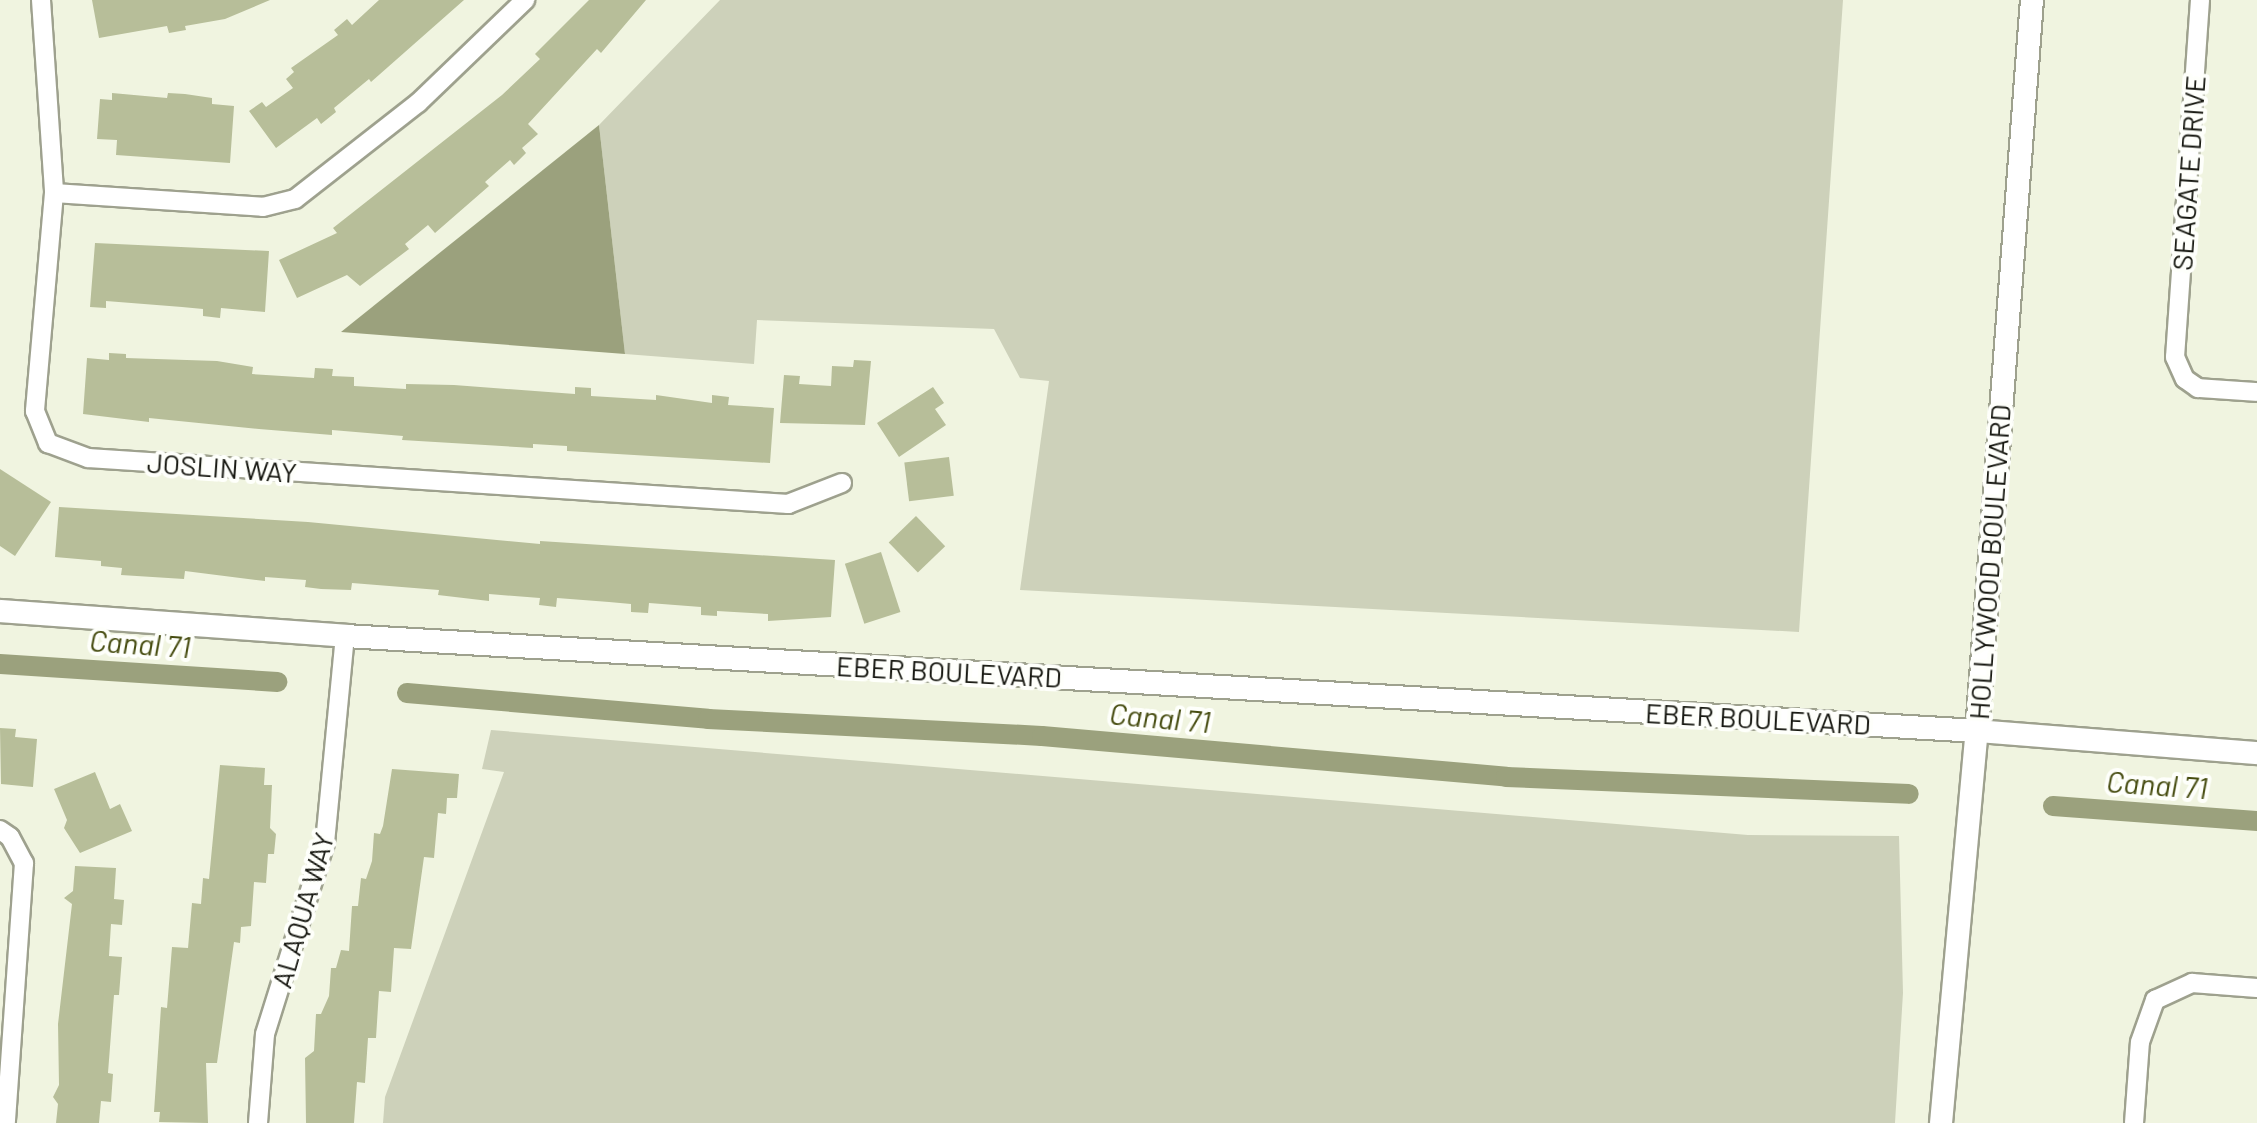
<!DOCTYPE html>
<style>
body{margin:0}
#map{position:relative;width:2257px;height:1123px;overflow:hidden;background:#f0f4e0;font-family:Barlow,sans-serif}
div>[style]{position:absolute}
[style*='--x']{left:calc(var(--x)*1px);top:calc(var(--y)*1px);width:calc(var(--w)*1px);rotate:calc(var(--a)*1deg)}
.green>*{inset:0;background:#cdd1ba}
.water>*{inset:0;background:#9ba17d}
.canal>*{height:20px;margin:-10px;padding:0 10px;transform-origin:10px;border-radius:10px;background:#9ba17d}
.building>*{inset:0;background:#b7be99;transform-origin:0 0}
.roads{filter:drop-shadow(2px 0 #9ea18e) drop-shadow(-2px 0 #9ea18e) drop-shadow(0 2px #9ea18e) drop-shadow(0 -2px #9ea18e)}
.street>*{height:18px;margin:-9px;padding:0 9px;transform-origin:9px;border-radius:9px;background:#fff}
.secondary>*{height:22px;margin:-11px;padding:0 11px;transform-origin:11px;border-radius:11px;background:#fff}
span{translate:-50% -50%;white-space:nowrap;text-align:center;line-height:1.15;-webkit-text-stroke:8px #fefffb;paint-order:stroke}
.street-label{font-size:28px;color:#15160f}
.water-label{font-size:30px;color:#464c10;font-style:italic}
</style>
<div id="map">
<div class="green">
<div style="clip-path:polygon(720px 0,1843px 0,1799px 632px,1020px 590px,1049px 381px,1020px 378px,994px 329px,757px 320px,754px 364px,625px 354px,599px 125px)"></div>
<div style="clip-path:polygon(491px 730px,1748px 835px,1899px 836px,1903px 993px,1895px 1123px,383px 1123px,385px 1097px,504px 772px,482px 769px)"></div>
</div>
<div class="water">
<div style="clip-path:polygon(599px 125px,625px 354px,341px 332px)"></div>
</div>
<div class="canal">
<div style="--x:0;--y:664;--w:278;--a:3.7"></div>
<div style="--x:407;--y:693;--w:302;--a:4.9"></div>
<div style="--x:708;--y:719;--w:334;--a:2.9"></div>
<div style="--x:1042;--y:736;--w:466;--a:5"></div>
<div style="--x:1506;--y:777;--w:403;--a:2.4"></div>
<div style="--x:2053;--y:806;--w:205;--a:4.2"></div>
</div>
<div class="building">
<div style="clip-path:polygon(92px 0,270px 0,225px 19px,185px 26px,186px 30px,169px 33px,167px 26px,99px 38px)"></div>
<div style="clip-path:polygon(379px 0,464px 0,371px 82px,369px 79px,334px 108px,336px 112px,321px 124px,317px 118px,276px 148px,249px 111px,262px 102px,266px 107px,293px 88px,286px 79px,294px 72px,291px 68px,338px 35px,334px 30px,347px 19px,352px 25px)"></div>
<div style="clip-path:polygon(589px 0,646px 0,601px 53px,597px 49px,528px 124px,538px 134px,522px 148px,526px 153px,514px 165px,510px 160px,485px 182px,489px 186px,435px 233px,428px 225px,405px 244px,409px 249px,360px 286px,347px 275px,297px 298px,279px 260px,337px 233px,333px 228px,502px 95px,540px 59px,535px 54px)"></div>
<div style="clip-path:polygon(112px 93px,167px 98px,168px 93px,185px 94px,212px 98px,212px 104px,234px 106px,230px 163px,116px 155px,117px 140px,97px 139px,100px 99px,112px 100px)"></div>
<div style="clip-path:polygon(95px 243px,269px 251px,265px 312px,221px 308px,220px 318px,203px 316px,203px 309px,182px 307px,106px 301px,106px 308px,90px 307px)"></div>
<div style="clip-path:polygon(109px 353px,126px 354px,126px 358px,217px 361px,253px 367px,252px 374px,314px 378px,315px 368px,333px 369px,332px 376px,354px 377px,354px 386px,406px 389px,406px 384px,454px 385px,575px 394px,575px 387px,591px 388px,591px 396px,656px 400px,656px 395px,712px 403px,712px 395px,729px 397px,728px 405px,774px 408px,770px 463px,567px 451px,567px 446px,533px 444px,533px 448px,402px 440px,403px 436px,332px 430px,332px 435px,259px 429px,149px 418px,149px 422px,83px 414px,87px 358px,109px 360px)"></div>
<div style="clip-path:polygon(854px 360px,871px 361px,865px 425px,780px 423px,784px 375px,800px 376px,799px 384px,831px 386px,832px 366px,853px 367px)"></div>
<div style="clip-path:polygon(933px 387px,944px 403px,935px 409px,946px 425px,899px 457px,877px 423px)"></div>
<div style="left:949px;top:457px;width:39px;height:45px;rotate:83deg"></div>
<div style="clip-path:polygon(0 469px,51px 502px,15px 556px,0 546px)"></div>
<div style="clip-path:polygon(59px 507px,308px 522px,540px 544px,540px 541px,835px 560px,831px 617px,768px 621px,768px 614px,717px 611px,717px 616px,701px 615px,701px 607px,649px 603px,648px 613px,631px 612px,631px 604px,609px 602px,557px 598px,556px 607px,539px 605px,540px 598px,489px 594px,489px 601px,438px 595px,439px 590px,352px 583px,351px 590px,321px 589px,305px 587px,306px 580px,265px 577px,265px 581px,185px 571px,184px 579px,121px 575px,122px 568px,101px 566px,101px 561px,55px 557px)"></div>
<div style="left:916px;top:516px;width:42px;height:38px;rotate:46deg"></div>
<div style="left:881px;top:552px;width:63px;height:38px;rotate:72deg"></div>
<div style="clip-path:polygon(0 728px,16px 729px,15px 737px,37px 739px,33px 787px,1px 784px)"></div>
<div style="clip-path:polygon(220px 765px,265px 768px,264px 785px,272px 785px,270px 828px,276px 834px,274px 854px,268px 854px,266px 883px,254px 882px,251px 926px,241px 927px,240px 943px,234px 942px,217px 1063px,206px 1063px,208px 1123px,159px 1122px,160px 1112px,154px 1112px,161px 1007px,167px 1008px,172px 947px,188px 948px,192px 903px,201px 904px,203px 878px,209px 879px)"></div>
<div style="clip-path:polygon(392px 769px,459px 774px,457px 798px,447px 798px,446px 814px,438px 813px,434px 858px,424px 857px,411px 949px,394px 948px,391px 992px,379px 991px,376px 1038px,368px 1038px,365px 1083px,357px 1082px,354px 1123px,306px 1123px,305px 1058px,314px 1051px,316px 1014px,321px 1014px,329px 996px,331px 968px,336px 968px,341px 950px,349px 951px,352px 906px,358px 906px,361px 878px,366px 879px,372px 861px,374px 833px,380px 834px,383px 826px)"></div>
<div style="clip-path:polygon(95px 772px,110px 809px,120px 804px,132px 831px,80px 853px,64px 828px,67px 820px,54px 789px)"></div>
<div style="clip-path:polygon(75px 866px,116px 868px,114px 899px,124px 900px,122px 925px,111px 924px,109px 956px,122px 957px,119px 995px,114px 995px,108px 1073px,113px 1074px,111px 1102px,101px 1101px,99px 1123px,56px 1123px,58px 1104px,53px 1097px,59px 1085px,58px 1024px,72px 904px,64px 898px,73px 891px)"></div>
</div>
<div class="roads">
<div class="street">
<div style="--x:41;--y:0;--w:193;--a:86.1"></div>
<div style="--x:54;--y:193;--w:219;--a:95"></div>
<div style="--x:35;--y:411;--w:35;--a:68"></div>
<div style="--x:48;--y:443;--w:43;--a:20.6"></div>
<div style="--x:88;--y:458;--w:702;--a:3.76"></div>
<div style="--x:788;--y:504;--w:58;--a:-21.3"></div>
<div style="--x:2200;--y:0;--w:358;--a:94"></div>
<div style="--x:2175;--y:357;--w:24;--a:66"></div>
<div style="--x:2185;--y:379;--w:16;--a:35"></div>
<div style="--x:2198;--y:388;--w:59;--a:3.9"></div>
<div style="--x:54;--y:193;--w:209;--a:3.8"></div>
<div style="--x:263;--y:207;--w:33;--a:-14"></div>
<div style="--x:295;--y:199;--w:156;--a:-38"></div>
<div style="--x:418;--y:103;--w:149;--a:-43.9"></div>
<div style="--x:0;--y:830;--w:12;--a:35"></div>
<div style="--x:10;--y:837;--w:30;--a:62"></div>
<div style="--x:24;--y:863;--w:261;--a:94"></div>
<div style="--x:258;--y:1123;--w:89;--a:-85.5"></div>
<div style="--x:265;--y:1034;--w:200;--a:-72.6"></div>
<div style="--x:325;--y:843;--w:208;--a:-84.5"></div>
<div style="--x:2134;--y:1123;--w:81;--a:-85.8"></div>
<div style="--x:2140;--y:1042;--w:45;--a:-70.3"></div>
<div style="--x:2155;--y:1000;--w:41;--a:-24.7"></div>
<div style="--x:2192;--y:983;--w:65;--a:4.4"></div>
</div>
<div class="secondary">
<div style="--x:0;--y:611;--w:346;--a:4.1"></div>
<div style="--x:345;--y:636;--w:1635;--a:3.33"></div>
<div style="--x:1977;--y:731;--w:281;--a:4.5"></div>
<div style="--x:1941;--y:1123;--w:394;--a:-84.8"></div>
<div style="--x:1977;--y:731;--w:733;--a:-85.7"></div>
</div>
</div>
<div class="street-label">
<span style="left:2188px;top:173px;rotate:-86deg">SEAGATE DRIVE</span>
<span style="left:222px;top:467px;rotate:4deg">JOSLIN WAY</span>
<span style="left:1989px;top:562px;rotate:-86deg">HOLLYWOOD BOULEVARD</span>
<span style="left:949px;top:671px;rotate:3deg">EBER BOULEVARD</span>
<span style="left:1758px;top:718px;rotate:3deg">EBER BOULEVARD</span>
<span style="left:302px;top:910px;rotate:-74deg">ALAQUA WAY</span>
</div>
<div class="water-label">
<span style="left:140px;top:643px;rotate:4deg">Canal 71</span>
<span style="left:1160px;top:717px;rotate:5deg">Canal 71</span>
<span style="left:2157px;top:784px;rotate:4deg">Canal 71</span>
</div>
</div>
